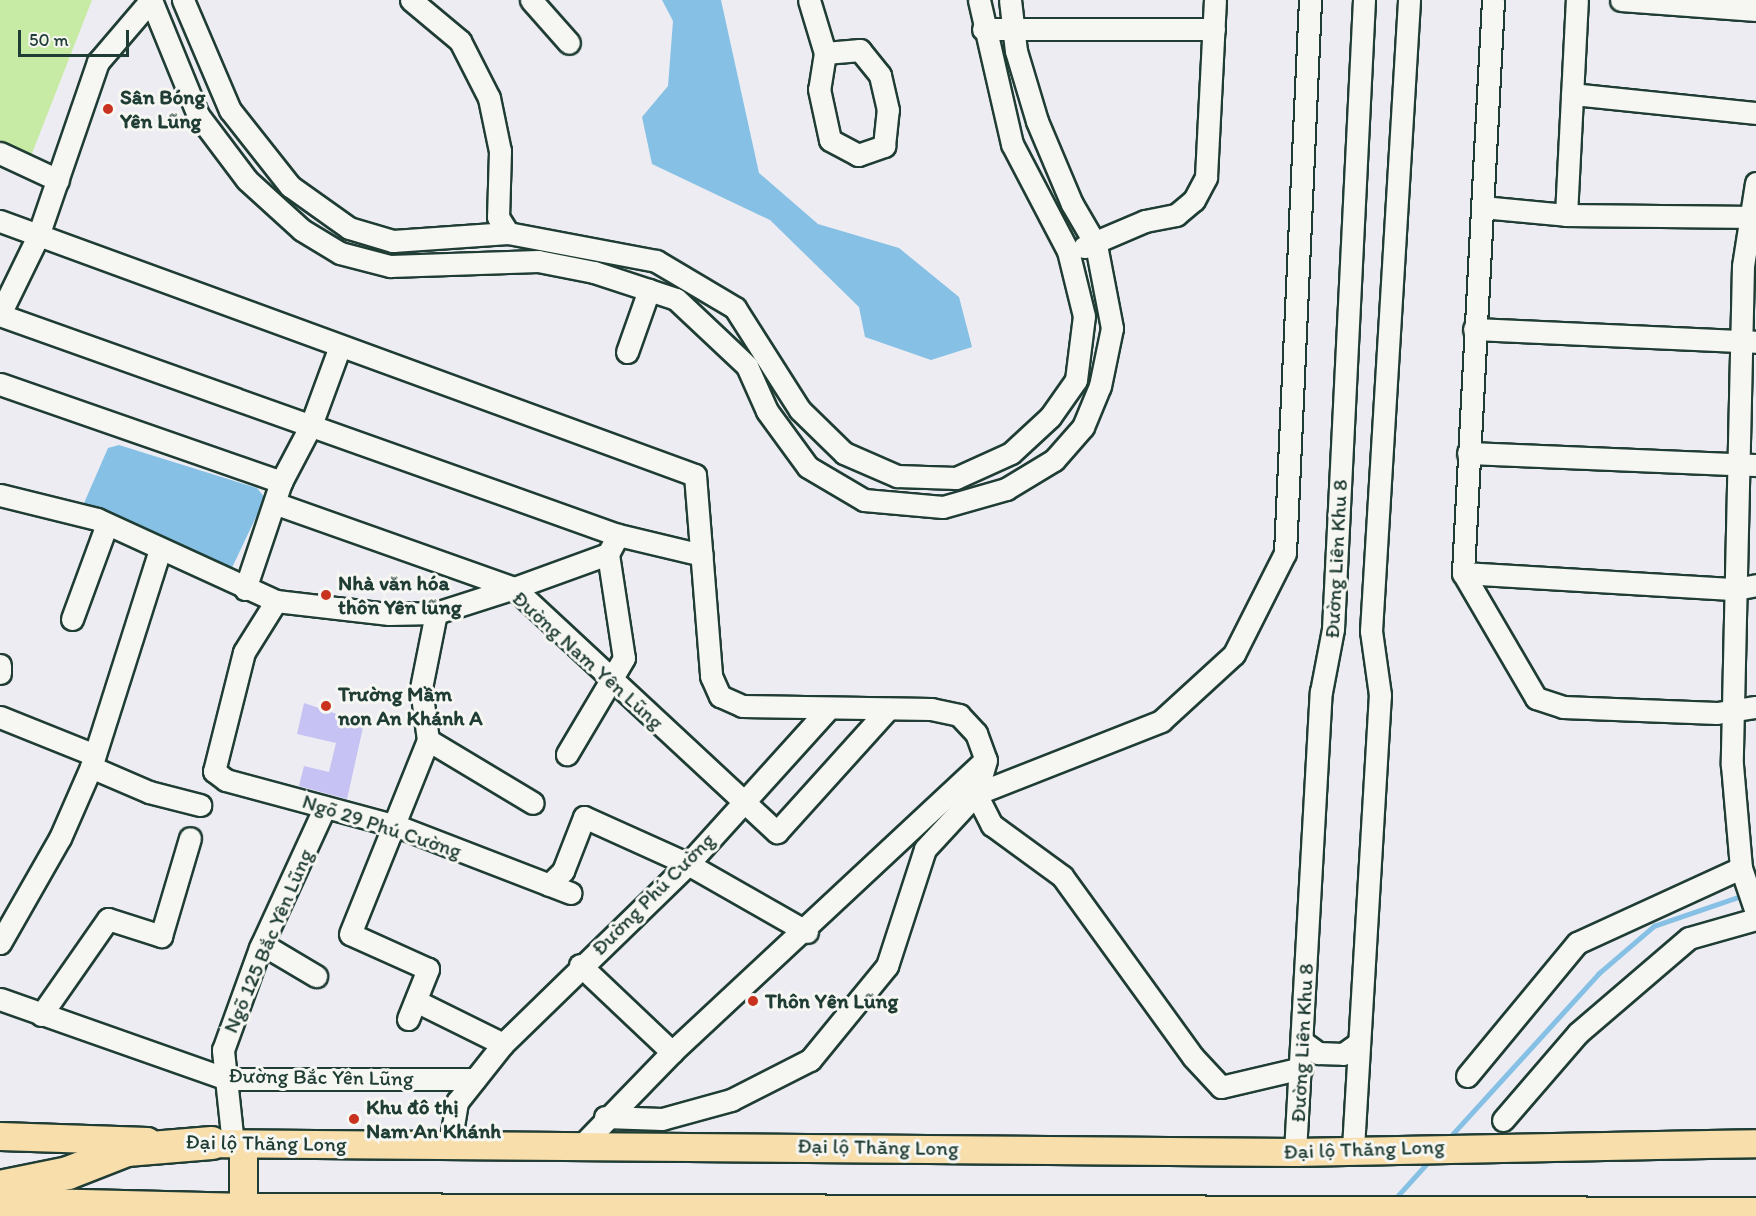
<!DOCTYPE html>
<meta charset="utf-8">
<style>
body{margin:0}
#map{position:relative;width:1756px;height:1216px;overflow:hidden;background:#ececf2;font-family:Itim,sans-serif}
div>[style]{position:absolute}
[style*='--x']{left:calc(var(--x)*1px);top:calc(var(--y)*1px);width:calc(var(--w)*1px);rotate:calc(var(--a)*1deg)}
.green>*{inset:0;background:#c7eba4}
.water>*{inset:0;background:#86c1e5}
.stream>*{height:4.5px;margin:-2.25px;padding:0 2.25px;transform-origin:2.25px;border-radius:2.25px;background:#86c1e5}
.building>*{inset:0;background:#c6c2f4}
.roads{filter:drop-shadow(2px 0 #1f3d34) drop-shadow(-2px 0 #1f3d34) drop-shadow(0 2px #1f3d34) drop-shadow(0 -2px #1f3d34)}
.minor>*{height:21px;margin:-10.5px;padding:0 10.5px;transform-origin:10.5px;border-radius:10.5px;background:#f6f6f2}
.major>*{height:27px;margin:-13.5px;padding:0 13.5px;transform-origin:13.5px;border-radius:13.5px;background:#f8deab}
.highway>*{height:32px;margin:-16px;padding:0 16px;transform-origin:16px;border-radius:16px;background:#f8deab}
.dots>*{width:16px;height:16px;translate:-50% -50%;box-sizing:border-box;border:3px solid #f6f6f2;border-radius:50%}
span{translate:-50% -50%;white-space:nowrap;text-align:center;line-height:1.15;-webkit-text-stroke:6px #f6f6f2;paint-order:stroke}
.poi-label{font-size:21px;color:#1f3d34;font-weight:700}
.left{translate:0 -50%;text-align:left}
.street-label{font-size:21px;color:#1f3d34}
.scale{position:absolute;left:18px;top:30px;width:111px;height:27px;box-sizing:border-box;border:3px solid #1f3d34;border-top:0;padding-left:8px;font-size:18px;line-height:21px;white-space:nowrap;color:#1f3d34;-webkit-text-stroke:4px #f6f6f2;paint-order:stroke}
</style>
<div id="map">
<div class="green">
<div style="clip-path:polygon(0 0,92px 0,31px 156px,0 141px)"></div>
</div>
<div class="water">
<div style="clip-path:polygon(662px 0,721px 0,759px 173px,818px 224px,899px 248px,959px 297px,972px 347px,931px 360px,865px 337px,859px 307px,770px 220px,652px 164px,642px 117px,668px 86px,673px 21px)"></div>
<div style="clip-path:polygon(119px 445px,257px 488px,265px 498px,230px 572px,81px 510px,108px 448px)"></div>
</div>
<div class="stream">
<div style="--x:1449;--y:1138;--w:222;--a:-47.7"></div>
<div style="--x:1598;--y:974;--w:74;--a:-40.6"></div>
<div style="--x:1654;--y:926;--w:95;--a:-19"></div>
<div style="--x:1393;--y:1201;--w:55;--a:-47.9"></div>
</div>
<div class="building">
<div style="clip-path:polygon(304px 703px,364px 723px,347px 799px,299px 786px,304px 766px,329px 772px,336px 743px,297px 734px)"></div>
</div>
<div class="roads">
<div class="minor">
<div style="--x:151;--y:0;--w:124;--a:67.8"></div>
<div style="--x:198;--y:115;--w:81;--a:53"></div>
<div style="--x:247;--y:180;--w:74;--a:42.3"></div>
<div style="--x:302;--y:230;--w:44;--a:31.2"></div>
<div style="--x:340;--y:253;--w:52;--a:14.6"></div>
<div style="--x:390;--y:266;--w:148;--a:-1.9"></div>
<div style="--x:538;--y:261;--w:57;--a:11.1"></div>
<div style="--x:594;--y:272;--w:86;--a:18.2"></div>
<div style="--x:676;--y:299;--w:98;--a:43.3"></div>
<div style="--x:747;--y:366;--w:49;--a:66"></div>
<div style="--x:767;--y:411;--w:69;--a:53.8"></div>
<div style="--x:808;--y:467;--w:65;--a:30.5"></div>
<div style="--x:864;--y:500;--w:79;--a:5.1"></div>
<div style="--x:943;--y:507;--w:66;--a:-15.9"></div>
<div style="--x:1006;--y:489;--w:56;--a:-31.1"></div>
<div style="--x:1054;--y:460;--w:44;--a:-48.7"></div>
<div style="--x:1083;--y:427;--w:44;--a:-67.5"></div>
<div style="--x:1100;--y:386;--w:59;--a:-78.3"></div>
<div style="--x:1112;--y:328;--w:85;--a:-100.9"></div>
<div style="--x:1096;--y:245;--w:48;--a:-120.3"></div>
<div style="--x:1072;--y:204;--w:90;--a:-112.9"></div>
<div style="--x:1037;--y:121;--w:73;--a:-106.7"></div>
<div style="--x:1016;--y:51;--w:51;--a:-96.7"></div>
<div style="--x:183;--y:0;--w:120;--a:66.9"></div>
<div style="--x:230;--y:110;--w:97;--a:51.7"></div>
<div style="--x:290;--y:186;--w:72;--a:35.4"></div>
<div style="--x:349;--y:228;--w:46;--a:16.5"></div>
<div style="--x:393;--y:241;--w:115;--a:-4"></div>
<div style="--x:508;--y:233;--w:151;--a:10.7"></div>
<div style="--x:656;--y:261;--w:92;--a:30.7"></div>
<div style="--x:735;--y:308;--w:121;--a:57.5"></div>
<div style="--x:800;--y:410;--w:62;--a:44.3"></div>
<div style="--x:844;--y:453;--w:58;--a:23.5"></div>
<div style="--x:897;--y:476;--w:59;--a:1.9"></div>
<div style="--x:956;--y:478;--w:60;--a:-24.4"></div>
<div style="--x:1011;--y:453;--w:53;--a:-42.7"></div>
<div style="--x:1050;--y:417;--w:45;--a:-54.9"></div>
<div style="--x:1076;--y:380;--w:64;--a:-82.9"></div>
<div style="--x:1084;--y:316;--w:67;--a:-103.8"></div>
<div style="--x:1068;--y:251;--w:121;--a:-117.6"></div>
<div style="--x:1012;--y:144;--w:148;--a:-102.9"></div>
<div style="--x:411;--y:0;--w:64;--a:39.9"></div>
<div style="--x:460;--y:41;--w:64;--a:63"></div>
<div style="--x:489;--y:98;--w:54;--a:78.3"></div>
<div style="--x:500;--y:151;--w:66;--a:91.7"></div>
<div style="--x:498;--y:217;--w:19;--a:58"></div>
<div style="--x:531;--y:0;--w:57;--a:48.5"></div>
<div style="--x:809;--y:0;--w:55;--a:73.2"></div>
<div style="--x:825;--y:53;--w:36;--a:99"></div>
<div style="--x:819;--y:89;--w:52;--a:77.8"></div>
<div style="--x:830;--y:140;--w:32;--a:28"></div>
<div style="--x:858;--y:155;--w:28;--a:-19"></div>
<div style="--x:884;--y:146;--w:36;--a:-84"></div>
<div style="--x:888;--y:110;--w:36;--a:-103"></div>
<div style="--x:880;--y:75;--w:32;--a:-129"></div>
<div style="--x:860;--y:50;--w:35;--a:175"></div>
<div style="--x:1493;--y:0;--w:574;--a:93"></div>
<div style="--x:1463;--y:573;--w:145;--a:59.7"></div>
<div style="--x:1536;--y:698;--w:28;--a:18"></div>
<div style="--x:1563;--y:707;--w:154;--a:2.2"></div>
<div style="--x:1717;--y:713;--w:39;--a:-9"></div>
<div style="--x:1621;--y:0;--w:135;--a:4.2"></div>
<div style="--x:983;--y:29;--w:231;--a:0"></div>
<div style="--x:1572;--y:94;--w:185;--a:5.9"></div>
<div style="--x:0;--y:153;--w:64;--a:25"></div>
<div style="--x:1756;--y:183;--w:84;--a:98.9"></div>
<div style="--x:1743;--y:266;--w:499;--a:91.3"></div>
<div style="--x:1732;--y:765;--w:103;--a:85"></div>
<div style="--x:1741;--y:868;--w:46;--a:71.2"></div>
<div style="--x:1482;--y:207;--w:84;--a:5.4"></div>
<div style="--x:1566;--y:215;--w:190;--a:0.6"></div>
<div style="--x:1566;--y:215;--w:215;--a:-87.1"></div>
<div style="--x:0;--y:221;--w:740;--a:20.08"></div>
<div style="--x:695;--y:475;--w:202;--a:85.4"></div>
<div style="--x:711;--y:676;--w:22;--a:66"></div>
<div style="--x:720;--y:696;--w:24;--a:24"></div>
<div style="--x:742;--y:706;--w:189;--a:0.9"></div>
<div style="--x:931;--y:709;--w:29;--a:12"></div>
<div style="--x:959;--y:715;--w:25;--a:47"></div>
<div style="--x:976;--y:733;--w:29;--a:70"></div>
<div style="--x:986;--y:760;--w:35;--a:106"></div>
<div style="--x:976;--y:794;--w:35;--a:63"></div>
<div style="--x:992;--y:825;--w:87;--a:36.1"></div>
<div style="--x:1062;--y:876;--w:223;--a:54.1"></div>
<div style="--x:1193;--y:1057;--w:41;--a:47"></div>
<div style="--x:1221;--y:1087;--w:83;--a:-13.2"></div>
<div style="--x:1084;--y:247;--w:66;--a:-23.1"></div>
<div style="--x:1145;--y:221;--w:32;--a:-11"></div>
<div style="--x:1176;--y:215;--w:23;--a:-40"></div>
<div style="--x:1194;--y:200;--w:26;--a:-62"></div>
<div style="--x:1206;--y:177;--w:177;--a:-87.1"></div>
<div style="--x:0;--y:314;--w:87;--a:-64"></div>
<div style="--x:38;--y:236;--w:184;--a:-71"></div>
<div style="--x:98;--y:62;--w:82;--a:-49.5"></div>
<div style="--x:0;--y:315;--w:656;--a:19.6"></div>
<div style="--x:618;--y:535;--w:21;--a:118"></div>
<div style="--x:1474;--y:329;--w:282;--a:2.6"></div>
<div style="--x:627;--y:352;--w:66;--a:-70.5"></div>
<div style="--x:0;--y:384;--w:298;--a:19.2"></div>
<div style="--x:1468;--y:453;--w:288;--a:2.4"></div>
<div style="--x:0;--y:495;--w:100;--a:13.9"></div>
<div style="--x:97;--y:519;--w:197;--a:24.6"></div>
<div style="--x:276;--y:601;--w:114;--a:6.6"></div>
<div style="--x:389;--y:614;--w:47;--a:-1.2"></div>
<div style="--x:436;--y:613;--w:82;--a:-17.8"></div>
<div style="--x:514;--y:588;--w:359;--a:42.9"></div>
<div style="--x:777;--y:832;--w:166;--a:-47.9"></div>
<div style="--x:277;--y:504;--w:251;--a:19.5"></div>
<div style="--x:514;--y:588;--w:100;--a:-19.9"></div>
<div style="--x:608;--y:554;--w:105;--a:81.3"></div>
<div style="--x:624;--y:658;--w:112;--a:120.7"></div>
<div style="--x:618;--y:535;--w:86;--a:13.4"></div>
<div style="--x:1463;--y:573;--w:273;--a:3.4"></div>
<div style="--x:1736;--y:589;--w:20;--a:-11"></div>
<div style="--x:245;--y:589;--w:113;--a:-71.4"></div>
<div style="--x:281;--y:482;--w:64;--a:-62.2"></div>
<div style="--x:311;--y:425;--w:84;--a:-69.8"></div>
<div style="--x:276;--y:601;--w:60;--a:122.1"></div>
<div style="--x:244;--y:652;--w:123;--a:104.1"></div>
<div style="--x:214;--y:771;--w:15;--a:37"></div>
<div style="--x:226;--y:780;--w:177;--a:15.1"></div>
<div style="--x:397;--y:826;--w:186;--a:21.1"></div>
<div style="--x:72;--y:619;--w:101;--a:-69.8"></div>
<div style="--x:0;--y:665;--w:8;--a:90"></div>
<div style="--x:0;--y:717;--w:102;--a:21.8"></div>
<div style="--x:428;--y:740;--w:122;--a:31"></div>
<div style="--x:91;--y:767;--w:63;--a:23.3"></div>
<div style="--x:149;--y:792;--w:53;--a:14.3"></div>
<div style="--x:549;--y:885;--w:20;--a:-45"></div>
<div style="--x:563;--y:871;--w:58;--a:-68.7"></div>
<div style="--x:584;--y:817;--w:114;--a:24.3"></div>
<div style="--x:688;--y:864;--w:137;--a:29.7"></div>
<div style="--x:0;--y:943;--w:121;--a:-60.3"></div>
<div style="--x:60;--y:838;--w:77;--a:-66.4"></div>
<div style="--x:91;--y:767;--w:229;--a:-72.4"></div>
<div style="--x:262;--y:944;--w:63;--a:30.7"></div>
<div style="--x:580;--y:965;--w:127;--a:43.4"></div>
<div style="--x:0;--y:999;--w:241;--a:19.4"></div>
<div style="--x:227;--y:1079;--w:248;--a:0"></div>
<div style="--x:416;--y:1001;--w:97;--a:26.3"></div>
<div style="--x:41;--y:1015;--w:117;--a:-55.1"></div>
<div style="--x:108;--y:919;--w:56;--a:17.8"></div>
<div style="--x:161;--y:936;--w:102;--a:-73.5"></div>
<div style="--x:408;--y:1019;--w:54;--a:-68.2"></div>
<div style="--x:428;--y:969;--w:85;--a:-155.8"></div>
<div style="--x:350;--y:934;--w:209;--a:-68.1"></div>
<div style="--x:428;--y:740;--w:52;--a:-97.7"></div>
<div style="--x:421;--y:688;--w:76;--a:-78.7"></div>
<div style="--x:1303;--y:1042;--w:19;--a:36"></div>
<div style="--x:1318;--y:1053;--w:25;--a:2"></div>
<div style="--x:1343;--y:1054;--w:19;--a:-35"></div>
<div style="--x:1467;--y:1076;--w:173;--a:-50.4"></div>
<div style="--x:1577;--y:943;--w:180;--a:-24.6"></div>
<div style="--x:605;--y:1117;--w:57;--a:2"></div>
<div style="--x:662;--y:1119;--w:72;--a:-15.4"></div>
<div style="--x:731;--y:1100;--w:89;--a:-26.9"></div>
<div style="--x:810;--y:1060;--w:122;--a:-50.7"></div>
<div style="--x:887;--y:966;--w:123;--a:-72"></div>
<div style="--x:925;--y:849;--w:75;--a:-47.2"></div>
<div style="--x:976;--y:794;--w:199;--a:-21.5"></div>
<div style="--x:1161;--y:721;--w:99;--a:-42.5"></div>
<div style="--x:1234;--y:654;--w:113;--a:-63.2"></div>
<div style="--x:1285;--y:553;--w:554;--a:-87.41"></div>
<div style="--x:1503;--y:1120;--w:115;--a:-49.2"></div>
<div style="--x:1578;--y:1033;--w:146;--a:-40.6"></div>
<div style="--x:1689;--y:938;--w:70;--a:-15.8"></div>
<div style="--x:233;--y:1144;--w:95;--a:-96.1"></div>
<div style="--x:223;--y:1050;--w:109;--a:-70.1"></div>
<div style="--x:260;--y:948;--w:155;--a:-65.3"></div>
<div style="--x:450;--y:1144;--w:43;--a:-80.5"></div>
<div style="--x:457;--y:1102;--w:74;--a:-51.6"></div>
<div style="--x:503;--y:1044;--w:258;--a:-44.2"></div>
<div style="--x:688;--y:864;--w:210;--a:-47.9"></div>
<div style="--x:583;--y:1144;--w:128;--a:-45.9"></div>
<div style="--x:672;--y:1052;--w:428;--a:-43"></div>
<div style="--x:1353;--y:1148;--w:454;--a:-86.6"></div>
<div style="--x:1380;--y:695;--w:65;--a:-98"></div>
<div style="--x:1371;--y:631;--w:632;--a:-86.55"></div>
<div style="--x:1295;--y:1152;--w:461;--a:-86.8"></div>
<div style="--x:1321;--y:692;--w:64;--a:-79.2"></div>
<div style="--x:1333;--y:629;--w:630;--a:-87.18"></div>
</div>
<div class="major">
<div style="--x:0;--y:1136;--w:147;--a:1.9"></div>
<div style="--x:191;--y:1143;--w:1104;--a:0.47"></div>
<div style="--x:1295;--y:1152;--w:461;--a:-1.1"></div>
<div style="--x:243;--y:1205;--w:60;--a:-90"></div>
</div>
<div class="highway">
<div style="--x:0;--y:1187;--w:69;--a:-11.6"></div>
<div style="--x:68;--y:1173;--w:63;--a:-21.3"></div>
<div style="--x:127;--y:1150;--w:85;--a:-4.7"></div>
<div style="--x:0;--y:1204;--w:247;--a:1.4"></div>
<div style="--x:247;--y:1210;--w:1509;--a:0.15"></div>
</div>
</div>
<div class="dots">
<div style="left:108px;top:109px;background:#c8321e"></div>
<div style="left:326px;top:595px;background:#c8321e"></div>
<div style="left:326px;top:706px;background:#c8321e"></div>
<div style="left:753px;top:1001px;background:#c8321e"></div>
<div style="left:354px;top:1119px;background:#c8321e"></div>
</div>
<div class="poi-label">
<span class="left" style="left:120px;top:109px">Sân Bóng<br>Yên Lũng</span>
<span class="left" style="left:338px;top:595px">Nhà văn hóa<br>thôn Yên lũng</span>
<span class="left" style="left:338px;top:706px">Trường Mầm<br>non An Khánh A</span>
<span class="left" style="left:765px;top:1001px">Thôn Yên Lũng</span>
<span class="left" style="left:366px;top:1119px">Khu đô thị<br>Nam An Khánh</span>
</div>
<div class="street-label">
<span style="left:1336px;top:559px;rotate:-87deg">Đường Liên Khu 8</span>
<span style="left:588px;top:660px;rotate:42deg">Đường Nam Yên Lũng</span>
<span style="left:382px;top:826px;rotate:18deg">Ngõ 29 Phú Cường</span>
<span style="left:653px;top:894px;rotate:-45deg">Đường Phú Cường</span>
<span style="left:268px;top:941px;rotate:-67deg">Ngõ 125 Bắc Yên Lũng</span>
<span style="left:1302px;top:1043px;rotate:-87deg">Đường Liên Khu 8</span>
<span style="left:321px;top:1077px;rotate:1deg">Đường Bắc Yên Lũng</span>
<span style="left:266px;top:1143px;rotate:1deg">Đại lộ Thăng Long</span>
<span style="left:878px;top:1147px;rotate:1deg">Đại lộ Thăng Long</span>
<span style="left:1364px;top:1149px;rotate:-2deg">Đại lộ Thăng Long</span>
</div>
<div class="scale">50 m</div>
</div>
